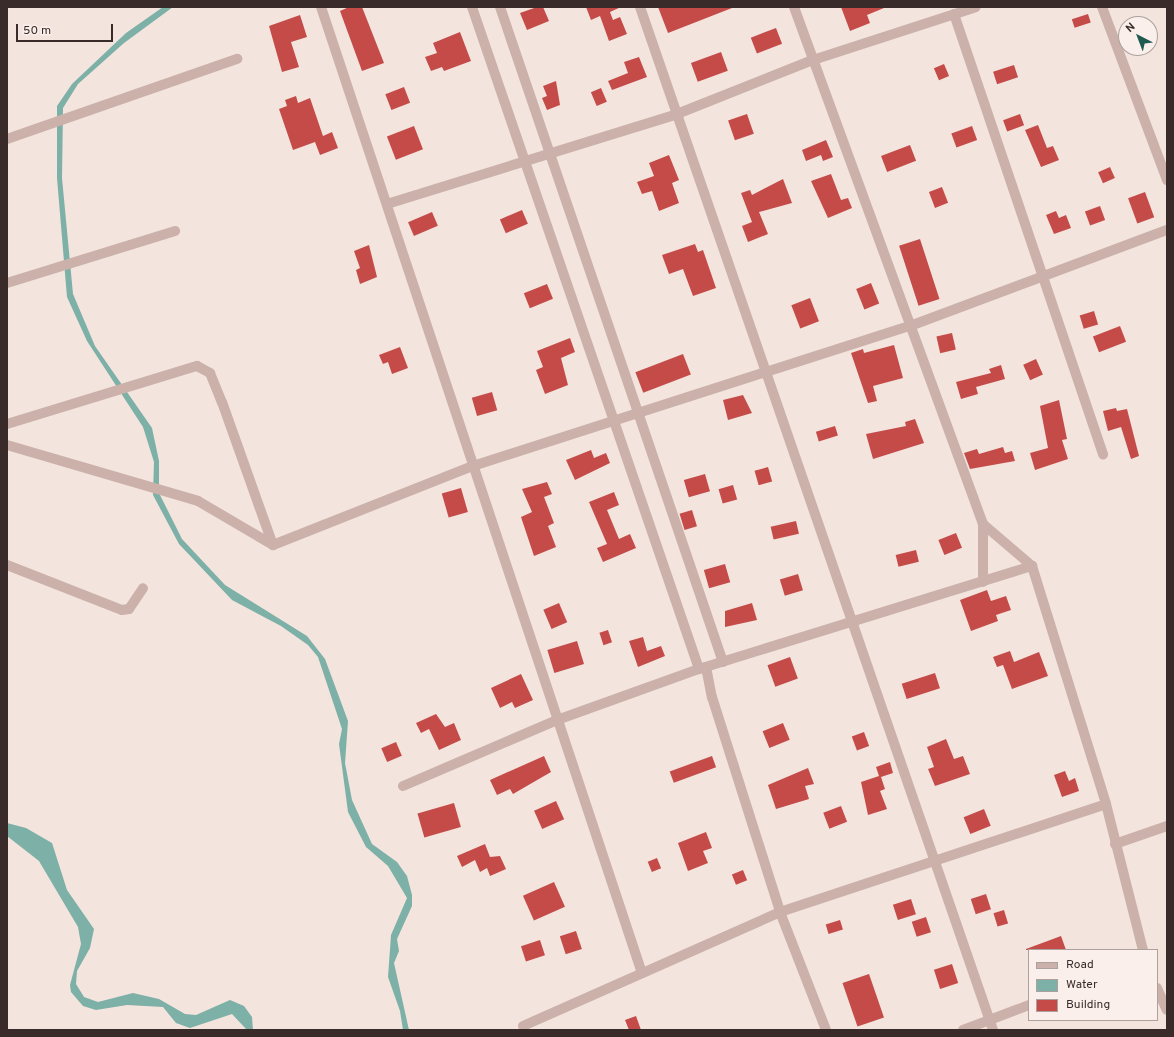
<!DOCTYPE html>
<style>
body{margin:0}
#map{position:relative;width:1174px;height:1037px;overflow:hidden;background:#f3e4de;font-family:Overpass,sans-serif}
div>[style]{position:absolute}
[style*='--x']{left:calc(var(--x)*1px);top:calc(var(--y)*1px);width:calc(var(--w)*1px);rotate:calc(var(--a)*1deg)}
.water>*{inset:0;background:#7db0a6}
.building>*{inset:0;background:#c54b49;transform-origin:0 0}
.minor>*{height:10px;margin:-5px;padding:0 5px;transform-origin:5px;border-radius:5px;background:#cbb1aa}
span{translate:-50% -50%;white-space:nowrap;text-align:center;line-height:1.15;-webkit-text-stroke:4px #faefeb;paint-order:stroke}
.frame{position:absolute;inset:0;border:8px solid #382b29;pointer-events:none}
.legend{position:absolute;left:1028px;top:949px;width:130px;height:72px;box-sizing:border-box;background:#faefeb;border:1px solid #aca19d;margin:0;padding:5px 7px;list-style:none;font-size:12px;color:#382b29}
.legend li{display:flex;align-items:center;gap:8px;height:20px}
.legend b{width:20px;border:1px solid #aca19d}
.north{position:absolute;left:1118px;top:16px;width:40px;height:40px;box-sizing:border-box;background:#faefeb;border:1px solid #aca19d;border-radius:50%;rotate:318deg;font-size:11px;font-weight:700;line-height:16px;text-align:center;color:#382b29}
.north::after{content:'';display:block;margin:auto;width:14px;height:18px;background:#1f5a50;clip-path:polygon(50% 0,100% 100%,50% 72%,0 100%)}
.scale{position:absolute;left:16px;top:24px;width:97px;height:18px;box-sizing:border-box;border:2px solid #382b29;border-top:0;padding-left:5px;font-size:12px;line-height:14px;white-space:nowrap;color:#382b29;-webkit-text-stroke:3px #faefeb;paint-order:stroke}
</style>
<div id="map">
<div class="water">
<div style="clip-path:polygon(163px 7px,173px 7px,124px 43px,78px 84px,63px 108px,62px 178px,73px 294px,95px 346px,152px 428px,159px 461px,159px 493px,182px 539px,225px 585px,307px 636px,325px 659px,348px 721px,345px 763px,352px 800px,372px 844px,397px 862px,407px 876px,412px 895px,412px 906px,397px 939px,399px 951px,394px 963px,409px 1030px,403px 1030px,400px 1011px,388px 977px,391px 935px,407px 898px,388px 866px,366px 847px,348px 812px,339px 744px,342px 729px,318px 657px,308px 645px,281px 626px,232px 600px,179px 544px,153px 495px,154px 462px,143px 427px,87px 341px,67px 297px,57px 178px,57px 106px,72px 84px,126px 33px)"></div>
<div style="clip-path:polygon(7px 823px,26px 828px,52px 843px,67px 890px,94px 929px,90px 948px,77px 971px,76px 984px,84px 997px,98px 1002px,133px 993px,159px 999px,185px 1014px,196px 1015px,230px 1000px,244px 1006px,252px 1017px,253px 1030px,247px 1030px,232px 1014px,190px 1028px,176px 1023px,163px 1007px,127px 1005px,96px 1010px,83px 1006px,71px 992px,70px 985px,81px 944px,78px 927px,39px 861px,7px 836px)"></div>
</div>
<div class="building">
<div style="clip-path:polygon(349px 7px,362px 7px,384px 63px,362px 71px,340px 11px)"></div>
<div style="clip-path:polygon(537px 7px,543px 7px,549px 21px,527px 30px,520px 13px)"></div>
<div style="clip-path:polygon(586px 7px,621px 7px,610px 12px,613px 20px,620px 17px,627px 34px,609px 41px,600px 16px,591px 20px)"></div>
<div style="clip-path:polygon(658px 7px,732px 7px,732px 8px,668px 33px)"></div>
<div style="clip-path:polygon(841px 7px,884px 7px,884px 8px,867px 15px,870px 23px,850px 31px)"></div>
<div style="left:1088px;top:14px;width:9px;height:17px;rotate:72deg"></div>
<div style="clip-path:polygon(300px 15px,307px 37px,291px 42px,299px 67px,282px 72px,269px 26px)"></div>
<div style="left:776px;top:28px;width:17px;height:27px;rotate:69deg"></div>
<div style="clip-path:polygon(460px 32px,471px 61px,444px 71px,442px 67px,431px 71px,425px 57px,437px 53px,433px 43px)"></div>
<div style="left:721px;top:52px;width:20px;height:32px;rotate:70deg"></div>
<div style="clip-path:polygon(639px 57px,647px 77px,612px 90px,608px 81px,628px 73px,624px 62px)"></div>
<div style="left:944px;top:64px;width:13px;height:11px;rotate:67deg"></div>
<div style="left:1014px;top:65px;width:13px;height:22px;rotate:72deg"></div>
<div style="clip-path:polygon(556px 81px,560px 105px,547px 110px,542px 98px,547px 96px,543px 86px)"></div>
<div style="left:404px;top:87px;width:17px;height:20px;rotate:69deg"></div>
<div style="left:601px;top:88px;width:15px;height:11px;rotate:67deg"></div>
<div style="clip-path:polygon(296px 96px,298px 103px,310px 98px,323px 136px,332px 132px,338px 148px,320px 155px,315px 142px,293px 150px,279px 109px,287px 106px,285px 100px)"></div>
<div style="left:747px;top:114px;width:21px;height:20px;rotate:71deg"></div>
<div style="left:1020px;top:114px;width:12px;height:18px;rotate:70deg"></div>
<div style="clip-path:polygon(1038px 125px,1047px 148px,1053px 146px,1059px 160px,1041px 167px,1025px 130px)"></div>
<div style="left:414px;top:126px;width:25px;height:29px;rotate:69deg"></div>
<div style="left:972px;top:126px;width:15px;height:22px;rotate:70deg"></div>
<div style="clip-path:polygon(826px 140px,833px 157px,823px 161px,821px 155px,806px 161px,802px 150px)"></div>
<div style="left:910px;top:145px;width:17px;height:31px;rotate:69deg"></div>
<div style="clip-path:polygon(669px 155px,679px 180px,672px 183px,679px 203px,659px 211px,652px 191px,642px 194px,637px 182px,654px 176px,649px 163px)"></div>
<div style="left:1110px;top:167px;width:12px;height:13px;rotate:66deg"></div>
<div style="clip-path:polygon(831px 174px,841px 200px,848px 198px,852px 208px,828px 218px,811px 181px)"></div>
<div style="clip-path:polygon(783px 179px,792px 203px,759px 212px,768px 234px,748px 242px,742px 226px,752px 222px,741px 193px,750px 190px,752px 195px)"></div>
<div style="left:942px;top:187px;width:17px;height:14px;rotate:69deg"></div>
<div style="left:1145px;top:192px;width:27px;height:18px;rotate:70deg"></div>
<div style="left:1100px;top:206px;width:15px;height:16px;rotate:70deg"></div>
<div style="left:522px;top:210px;width:15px;height:24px;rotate:67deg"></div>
<div style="clip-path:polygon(1056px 211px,1059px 218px,1066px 215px,1071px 228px,1054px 234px,1046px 215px)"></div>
<div style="left:432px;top:212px;width:15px;height:26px;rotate:67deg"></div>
<div style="left:920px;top:239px;width:63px;height:22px;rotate:72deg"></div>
<div style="clip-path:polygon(695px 244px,698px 252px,703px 250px,716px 288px,693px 296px,683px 269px,669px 274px,662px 255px)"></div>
<div style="clip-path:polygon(369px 245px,377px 277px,360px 284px,356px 270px,360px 268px,354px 251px)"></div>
<div style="left:871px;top:283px;width:22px;height:16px;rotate:68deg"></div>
<div style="left:547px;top:284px;width:16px;height:25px;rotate:68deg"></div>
<div style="left:810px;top:298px;width:25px;height:20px;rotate:69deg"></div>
<div style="left:1094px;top:311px;width:14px;height:15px;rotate:73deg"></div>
<div style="left:1120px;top:326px;width:17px;height:29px;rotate:69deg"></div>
<div style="left:952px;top:333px;width:17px;height:16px;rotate:77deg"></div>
<div style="clip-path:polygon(570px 338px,575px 352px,561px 358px,568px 385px,545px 394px,536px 370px,543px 367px,537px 351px)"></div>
<div style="clip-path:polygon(894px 345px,903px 378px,873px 386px,877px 401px,868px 403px,851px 353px,863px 349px,864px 353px)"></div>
<div style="clip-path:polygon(400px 347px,408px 368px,392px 374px,388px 362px,383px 364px,379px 355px)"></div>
<div style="left:683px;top:354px;width:22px;height:51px;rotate:69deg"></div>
<div style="left:1036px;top:359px;width:17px;height:14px;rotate:66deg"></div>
<div style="clip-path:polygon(1001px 365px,1005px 379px,976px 387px,978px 394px,961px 399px,956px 382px,991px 373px,989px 369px)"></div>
<div style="left:492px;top:392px;width:19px;height:21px;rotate:74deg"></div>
<div style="clip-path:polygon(743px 395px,752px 413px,728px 420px,723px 400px)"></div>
<div style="clip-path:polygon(1059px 400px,1067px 439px,1062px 440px,1068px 459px,1035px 470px,1030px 453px,1048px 448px,1040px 406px)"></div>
<div style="clip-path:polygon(1116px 408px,1117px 411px,1127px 409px,1139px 456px,1131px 459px,1121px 427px,1108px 431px,1103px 411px)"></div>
<div style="clip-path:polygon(915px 419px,924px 443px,873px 459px,866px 434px,906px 426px,905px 422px)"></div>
<div style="left:835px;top:426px;width:10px;height:20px;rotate:73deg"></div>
<div style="clip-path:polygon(1003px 447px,1005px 453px,1012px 451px,1015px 461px,970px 469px,964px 453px,977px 449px,979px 454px)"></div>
<div style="clip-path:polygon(591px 450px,594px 458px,606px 453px,610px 463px,575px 480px,566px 460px)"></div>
<div style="left:768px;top:467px;width:15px;height:14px;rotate:74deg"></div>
<div style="left:705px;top:474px;width:18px;height:22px;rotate:74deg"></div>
<div style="clip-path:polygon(547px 482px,552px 494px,544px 497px,554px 523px,548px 526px,556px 547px,534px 556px,521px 517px,532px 512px,522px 489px)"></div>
<div style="left:733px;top:485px;width:15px;height:15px;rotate:74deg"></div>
<div style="left:461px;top:488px;width:25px;height:20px;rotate:74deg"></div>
<div style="clip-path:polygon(614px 492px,619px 505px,607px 510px,619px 539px,630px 534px,636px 548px,603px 562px,597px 548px,607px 544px,589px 502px)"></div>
<div style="left:692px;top:510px;width:17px;height:13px;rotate:73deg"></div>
<div style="left:796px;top:521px;width:13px;height:26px;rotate:77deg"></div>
<div style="left:956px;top:533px;width:16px;height:19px;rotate:68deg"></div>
<div style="left:916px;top:550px;width:12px;height:21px;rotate:76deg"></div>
<div style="left:725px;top:564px;width:19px;height:22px;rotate:74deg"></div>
<div style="left:798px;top:574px;width:17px;height:19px;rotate:73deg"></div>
<div style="clip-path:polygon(987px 590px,991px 601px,1006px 596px,1011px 610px,996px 615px,998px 621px,971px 631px,960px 600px)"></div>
<div style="left:559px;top:603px;width:21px;height:17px;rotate:67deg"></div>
<div style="clip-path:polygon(752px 603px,757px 620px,725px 627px,725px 611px)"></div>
<div style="left:608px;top:630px;width:13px;height:9px;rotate:72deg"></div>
<div style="clip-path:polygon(643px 637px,647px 651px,661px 646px,665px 656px,638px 667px,629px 641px)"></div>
<div style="left:577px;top:641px;width:24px;height:31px;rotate:73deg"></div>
<div style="clip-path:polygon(1010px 651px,1014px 662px,1039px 652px,1048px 676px,1012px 689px,1003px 665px,997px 667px,993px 657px)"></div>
<div style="left:790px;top:657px;width:23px;height:24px;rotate:70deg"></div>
<div style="left:935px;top:673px;width:16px;height:35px;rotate:72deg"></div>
<div style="clip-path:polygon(521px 674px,533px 700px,515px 708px,512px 702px,500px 708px,491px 688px)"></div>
<div style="clip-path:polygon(436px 714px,445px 727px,454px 723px,461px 740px,439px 750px,429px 729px,421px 733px,416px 723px)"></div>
<div style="left:783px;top:723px;width:18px;height:22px;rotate:68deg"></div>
<div style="left:864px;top:732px;width:15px;height:13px;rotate:70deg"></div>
<div style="clip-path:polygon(946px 739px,954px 759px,963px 756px,970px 774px,935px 786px,928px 769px,934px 767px,927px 747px)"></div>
<div style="left:396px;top:742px;width:15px;height:16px;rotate:67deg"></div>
<div style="clip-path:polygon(544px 756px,551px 772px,513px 794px,510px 789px,497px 795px,490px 780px)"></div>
<div style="left:712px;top:756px;width:12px;height:45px;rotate:70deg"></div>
<div style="clip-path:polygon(890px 762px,893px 773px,881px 777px,885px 789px,880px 791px,887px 809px,868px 815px,861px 782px,879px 776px,876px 767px)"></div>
<div style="clip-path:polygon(808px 768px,814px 784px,805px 786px,809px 799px,776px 809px,768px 785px)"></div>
<div style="clip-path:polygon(1065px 771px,1069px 781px,1075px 778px,1079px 791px,1062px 797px,1054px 775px)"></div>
<div style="left:556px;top:801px;width:20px;height:24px;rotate:66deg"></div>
<div style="left:454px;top:803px;width:25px;height:38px;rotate:74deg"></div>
<div style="left:841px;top:806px;width:17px;height:19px;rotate:69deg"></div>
<div style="left:984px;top:809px;width:18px;height:22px;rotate:68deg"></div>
<div style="clip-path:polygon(706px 832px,712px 848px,703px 851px,708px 863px,688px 871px,678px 843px)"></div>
<div style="clip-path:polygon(485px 844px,490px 857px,500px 856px,506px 869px,490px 876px,487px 868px,480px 872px,475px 860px,462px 867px,457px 856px)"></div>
<div style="left:657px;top:858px;width:11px;height:10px;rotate:68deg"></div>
<div style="left:743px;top:870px;width:11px;height:12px;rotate:68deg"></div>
<div style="left:554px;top:882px;width:27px;height:34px;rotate:66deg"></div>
<div style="left:986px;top:894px;width:16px;height:16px;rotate:72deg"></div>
<div style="left:911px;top:899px;width:16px;height:19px;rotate:72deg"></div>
<div style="left:1004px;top:910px;width:14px;height:11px;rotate:73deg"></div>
<div style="left:926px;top:917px;width:16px;height:15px;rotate:72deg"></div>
<div style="left:840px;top:920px;width:10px;height:15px;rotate:73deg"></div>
<div style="left:576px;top:931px;width:19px;height:17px;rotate:72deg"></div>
<div style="clip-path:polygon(1061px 936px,1066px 950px,1026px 950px,1026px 949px)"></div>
<div style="left:540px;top:940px;width:16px;height:20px;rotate:72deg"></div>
<div style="left:952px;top:964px;width:20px;height:19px;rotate:72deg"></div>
<div style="left:869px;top:974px;width:46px;height:28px;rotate:71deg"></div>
<div style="clip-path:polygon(636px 1016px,641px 1030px,629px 1030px,625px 1020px)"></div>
</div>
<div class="minor">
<div style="--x:321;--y:7;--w:1018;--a:71.62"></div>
<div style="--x:472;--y:7;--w:700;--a:71.07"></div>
<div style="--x:500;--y:7;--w:692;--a:71.2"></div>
<div style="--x:640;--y:7;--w:1082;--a:70.96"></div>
<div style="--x:794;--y:7;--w:550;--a:69.92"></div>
<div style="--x:983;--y:524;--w:58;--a:90"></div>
<div style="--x:1102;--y:7;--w:185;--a:69.4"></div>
<div style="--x:954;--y:14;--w:465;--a:71.3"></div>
<div style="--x:7;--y:139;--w:244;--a:-19.2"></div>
<div style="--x:387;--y:204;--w:304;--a:-17.2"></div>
<div style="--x:677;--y:114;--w:146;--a:-21.7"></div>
<div style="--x:813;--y:60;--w:171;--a:-18"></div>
<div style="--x:7;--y:283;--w:176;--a:-17.2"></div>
<div style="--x:7;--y:424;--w:199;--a:-17"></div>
<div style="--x:197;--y:366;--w:15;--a:28"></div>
<div style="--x:210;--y:373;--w:31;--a:68"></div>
<div style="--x:222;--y:402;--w:152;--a:70.4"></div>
<div style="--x:7;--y:445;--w:199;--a:16.3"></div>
<div style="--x:198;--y:501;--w:87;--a:30.4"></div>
<div style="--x:273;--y:545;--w:215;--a:-21.6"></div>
<div style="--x:473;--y:466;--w:459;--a:-17.8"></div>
<div style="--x:910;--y:326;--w:274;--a:-20.5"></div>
<div style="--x:7;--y:565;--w:123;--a:21.4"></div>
<div style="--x:122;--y:610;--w:7;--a:-8"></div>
<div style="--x:129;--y:609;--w:25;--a:-56"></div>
<div style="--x:1032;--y:566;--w:249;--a:72.7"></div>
<div style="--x:1106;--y:804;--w:151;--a:75.8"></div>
<div style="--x:706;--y:667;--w:31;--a:79"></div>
<div style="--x:712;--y:697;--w:225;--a:72.4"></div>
<div style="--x:780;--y:912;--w:127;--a:68.7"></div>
<div style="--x:403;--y:786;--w:168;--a:-23.2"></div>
<div style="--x:557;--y:720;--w:151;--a:-19.8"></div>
<div style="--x:699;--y:669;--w:349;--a:-17.2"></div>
<div style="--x:1032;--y:566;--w:65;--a:-139.4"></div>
<div style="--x:1115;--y:844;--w:55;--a:-19.1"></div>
<div style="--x:1157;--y:988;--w:24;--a:66"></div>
<div style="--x:523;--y:1026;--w:281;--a:-23.9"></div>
<div style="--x:780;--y:912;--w:343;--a:-18.3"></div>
<div style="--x:963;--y:1030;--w:71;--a:-20.7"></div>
</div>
<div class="frame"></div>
<ul class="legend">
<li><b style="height:5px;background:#cbb1aa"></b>Road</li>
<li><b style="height:11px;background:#7db0a6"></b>Water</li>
<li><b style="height:11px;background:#c54b49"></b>Building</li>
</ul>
<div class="north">N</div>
<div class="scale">50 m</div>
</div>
